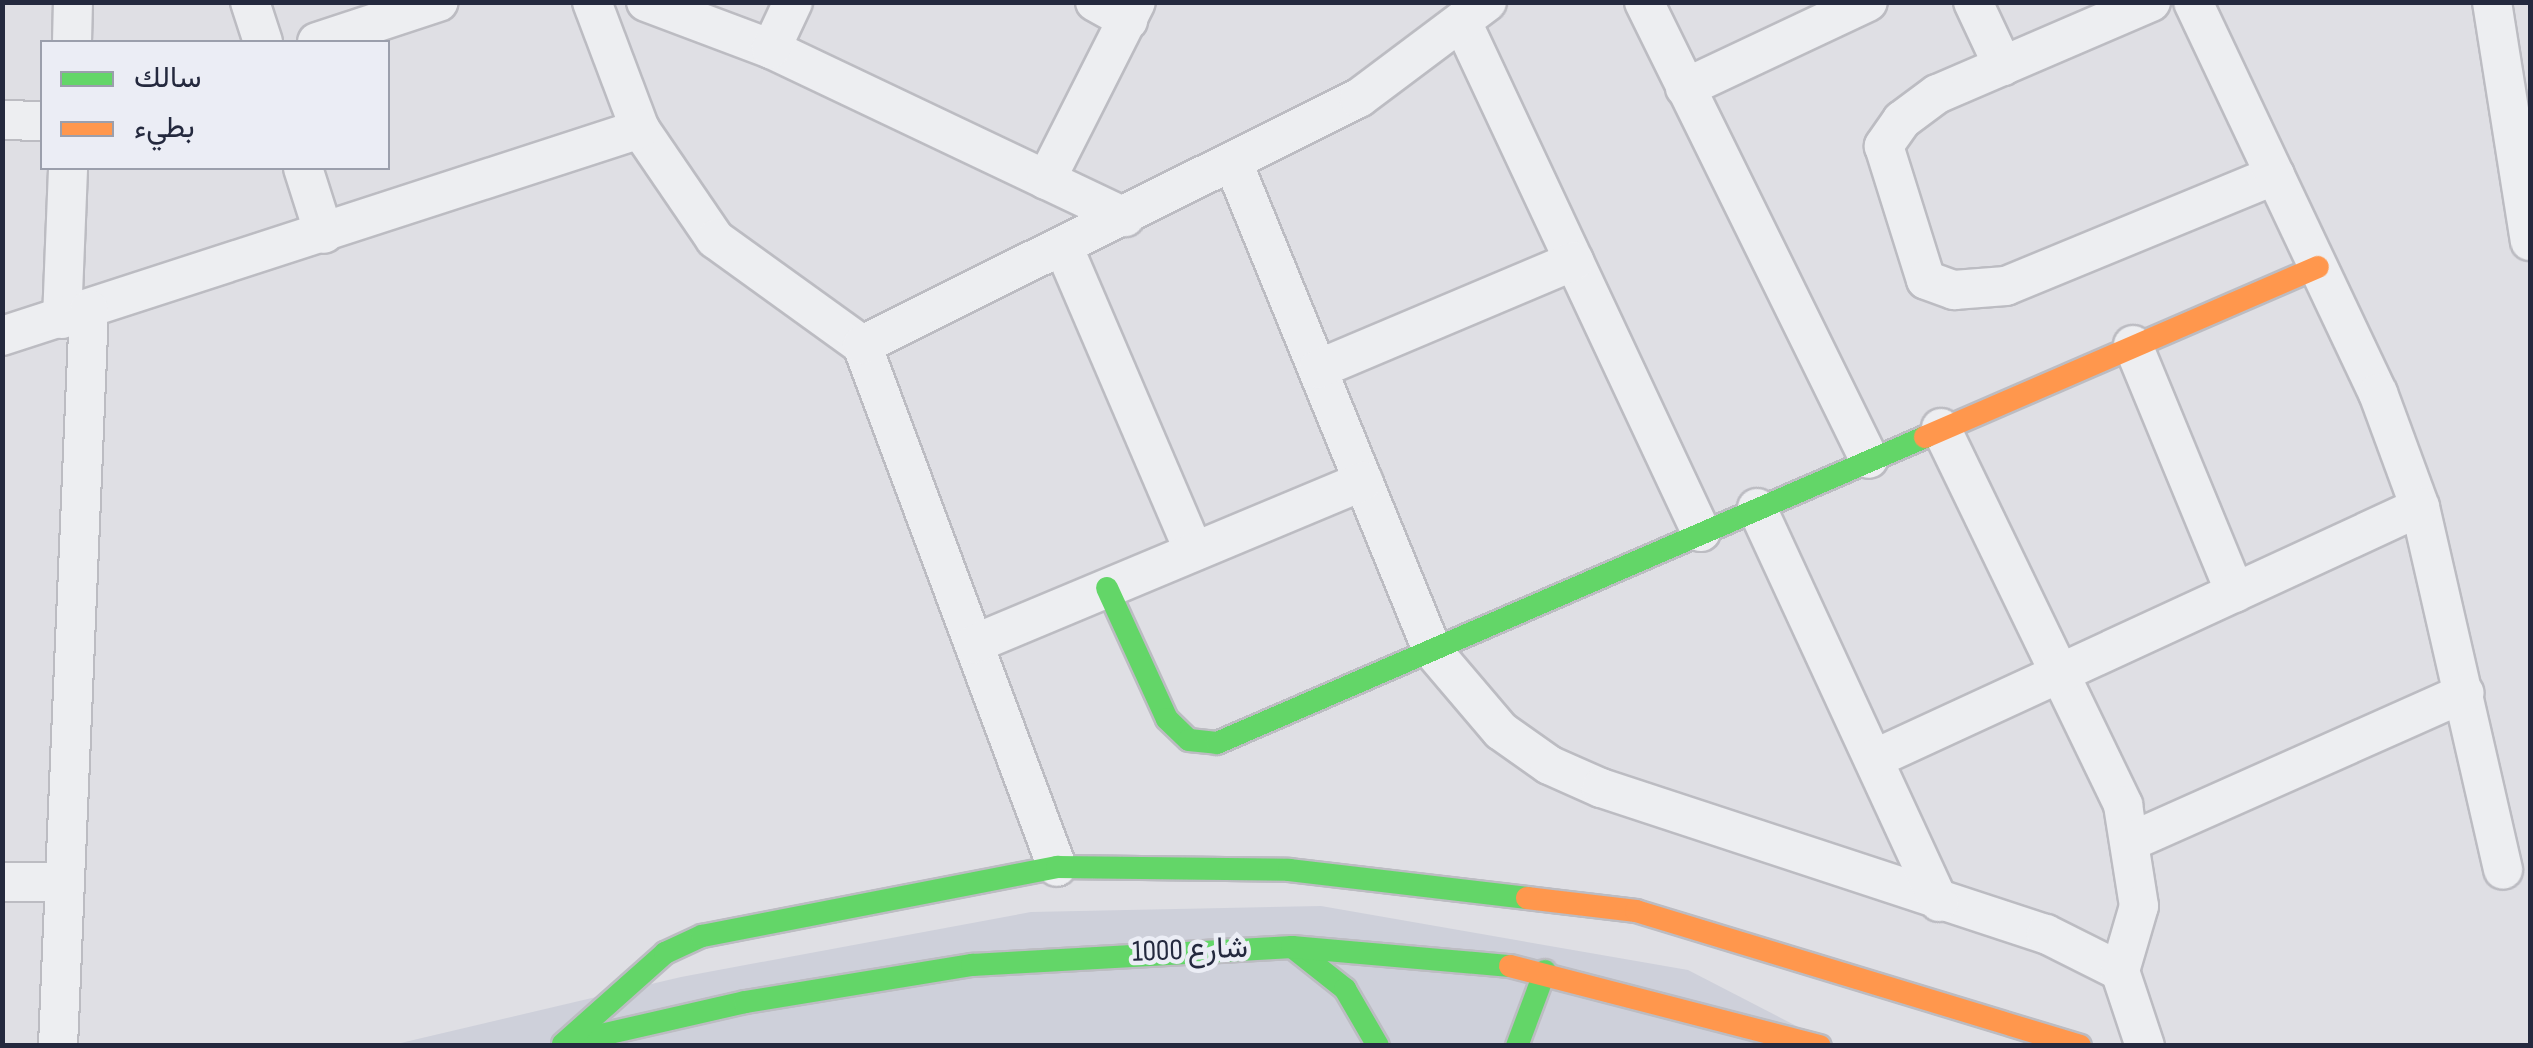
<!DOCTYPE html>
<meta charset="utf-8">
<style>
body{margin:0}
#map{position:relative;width:2533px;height:1048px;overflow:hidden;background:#dfdfe4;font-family:"Sofia Sans Condensed",Vazirmatn,sans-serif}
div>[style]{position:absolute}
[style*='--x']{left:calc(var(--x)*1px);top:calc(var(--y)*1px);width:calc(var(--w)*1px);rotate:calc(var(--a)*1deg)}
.built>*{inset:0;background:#ced0da}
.roads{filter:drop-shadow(2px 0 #bcbcc2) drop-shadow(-2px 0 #bcbcc2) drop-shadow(0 2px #bcbcc2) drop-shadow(0 -2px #bcbcc2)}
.street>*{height:38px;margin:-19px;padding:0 19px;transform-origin:19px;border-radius:19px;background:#edeef1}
.fast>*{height:22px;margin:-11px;padding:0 11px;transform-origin:11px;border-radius:11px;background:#63d668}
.slow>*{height:22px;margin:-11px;padding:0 11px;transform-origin:11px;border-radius:11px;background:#ff974d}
span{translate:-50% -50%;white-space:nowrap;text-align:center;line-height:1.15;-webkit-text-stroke:9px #ebedf5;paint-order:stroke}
.street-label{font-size:30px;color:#24293e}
.frame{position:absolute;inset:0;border:5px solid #24293e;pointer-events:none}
.legend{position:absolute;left:40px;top:40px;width:350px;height:130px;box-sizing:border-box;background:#ebedf5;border:2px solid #9b9fac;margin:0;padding:12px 18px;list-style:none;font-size:30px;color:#24293e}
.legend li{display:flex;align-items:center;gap:20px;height:50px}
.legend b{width:50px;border:2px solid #9b9fac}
</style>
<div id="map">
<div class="built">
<div style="clip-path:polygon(1321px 906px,1688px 970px,1833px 1045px,388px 1046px,681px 977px,1031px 912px)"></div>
</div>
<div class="roads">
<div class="street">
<div style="--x:250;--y:2;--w:42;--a:72"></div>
<div style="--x:592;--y:2;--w:136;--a:69.3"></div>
<div style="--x:640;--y:129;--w:133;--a:55.7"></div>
<div style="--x:715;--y:239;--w:181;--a:35.8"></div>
<div style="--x:862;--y:345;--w:557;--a:69.52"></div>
<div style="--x:646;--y:2;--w:134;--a:20.6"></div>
<div style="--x:771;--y:49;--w:392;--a:25.4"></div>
<div style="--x:1095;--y:2;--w:38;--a:29"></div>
<div style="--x:1644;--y:2;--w:509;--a:63.79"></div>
<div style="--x:1973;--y:2;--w:71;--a:64.9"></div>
<div style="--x:2151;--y:2;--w:233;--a:156.7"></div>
<div style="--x:1937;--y:94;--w:44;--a:143.4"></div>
<div style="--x:1902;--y:120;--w:32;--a:125"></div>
<div style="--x:1884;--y:146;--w:140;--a:72.6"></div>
<div style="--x:1926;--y:280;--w:30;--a:20"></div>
<div style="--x:1954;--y:290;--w:52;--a:-4.4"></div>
<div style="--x:2006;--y:286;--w:291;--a:-22.4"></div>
<div style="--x:2193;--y:2;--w:433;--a:64.7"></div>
<div style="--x:2378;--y:393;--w:121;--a:69.8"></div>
<div style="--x:2420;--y:507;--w:372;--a:77.1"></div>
<div style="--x:2492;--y:2;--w:242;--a:81"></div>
<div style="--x:1463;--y:24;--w:561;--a:64.9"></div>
<div style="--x:72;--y:42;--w:40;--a:-88.6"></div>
<div style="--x:317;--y:42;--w:128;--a:-18.2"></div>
<div style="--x:771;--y:49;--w:52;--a:-64.9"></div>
<div style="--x:1685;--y:88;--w:202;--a:-25.2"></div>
<div style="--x:2;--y:120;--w:40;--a:1.4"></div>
<div style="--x:1234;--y:165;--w:524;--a:67.79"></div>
<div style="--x:1432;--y:650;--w:106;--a:49.6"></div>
<div style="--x:1501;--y:731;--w:59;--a:35.3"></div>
<div style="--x:1549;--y:765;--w:57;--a:23.9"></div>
<div style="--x:1601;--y:788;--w:468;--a:18.2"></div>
<div style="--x:2046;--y:934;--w:83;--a:26.6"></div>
<div style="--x:303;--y:168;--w:69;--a:72.3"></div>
<div style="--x:1046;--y:180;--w:199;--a:-63.2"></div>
<div style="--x:1063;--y:246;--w:332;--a:66.8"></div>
<div style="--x:62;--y:319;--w:151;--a:-87.7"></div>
<div style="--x:2;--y:336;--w:671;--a:-17.98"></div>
<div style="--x:862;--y:345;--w:555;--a:-26.43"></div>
<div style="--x:1359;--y:98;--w:160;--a:-36.9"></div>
<div style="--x:2133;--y:345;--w:268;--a:67.6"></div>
<div style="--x:1318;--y:369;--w:278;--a:-22.9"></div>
<div style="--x:1941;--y:428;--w:419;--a:64.2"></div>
<div style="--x:2123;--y:805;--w:102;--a:81"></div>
<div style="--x:2139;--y:906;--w:68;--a:106.3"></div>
<div style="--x:2120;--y:971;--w:79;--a:71.6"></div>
<div style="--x:1757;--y:508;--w:434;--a:65.2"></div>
<div style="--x:974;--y:644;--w:422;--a:-22.7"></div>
<div style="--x:1874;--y:759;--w:601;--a:-24.78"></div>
<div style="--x:2132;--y:841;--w:364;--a:-24"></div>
<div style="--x:2;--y:882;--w:59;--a:0"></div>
<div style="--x:58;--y:1046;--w:737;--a:-87.59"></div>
</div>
<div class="fast">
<div style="--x:1107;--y:588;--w:144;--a:65.4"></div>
<div style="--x:1167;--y:719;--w:30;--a:44"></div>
<div style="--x:1189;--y:740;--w:28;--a:6"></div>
<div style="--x:1217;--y:743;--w:771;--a:-23.37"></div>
<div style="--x:1292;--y:947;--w:68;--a:38.4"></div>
<div style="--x:1345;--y:989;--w:66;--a:59.9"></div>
<div style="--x:566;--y:1043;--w:184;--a:-12.9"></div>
<div style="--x:745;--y:1002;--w:230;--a:-9.3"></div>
<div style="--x:972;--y:965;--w:321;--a:-3.2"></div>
<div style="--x:1292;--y:947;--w:219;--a:5"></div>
<div style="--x:563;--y:1044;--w:137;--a:-41.7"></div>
<div style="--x:665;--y:953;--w:41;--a:-24.7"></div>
<div style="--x:702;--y:936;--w:362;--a:-11"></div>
<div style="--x:1057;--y:867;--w:232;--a:0.7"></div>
<div style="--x:1289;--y:870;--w:240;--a:6.7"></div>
<div style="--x:1517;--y:1046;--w:80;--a:-69.5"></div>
</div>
<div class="slow">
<div style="--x:1925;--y:437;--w:428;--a:-23.4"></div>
<div style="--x:1527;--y:898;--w:110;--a:6.8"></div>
<div style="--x:1636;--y:911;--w:464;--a:16.9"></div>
<div style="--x:1510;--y:966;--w:320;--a:14.5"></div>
</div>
</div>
<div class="street-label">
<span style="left:1190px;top:950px;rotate:-2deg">شارع 1000</span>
</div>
<div class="frame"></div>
<ul class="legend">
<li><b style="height:12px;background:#63d668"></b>سالك</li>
<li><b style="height:12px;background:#ff974d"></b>بطيء</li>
</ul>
</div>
